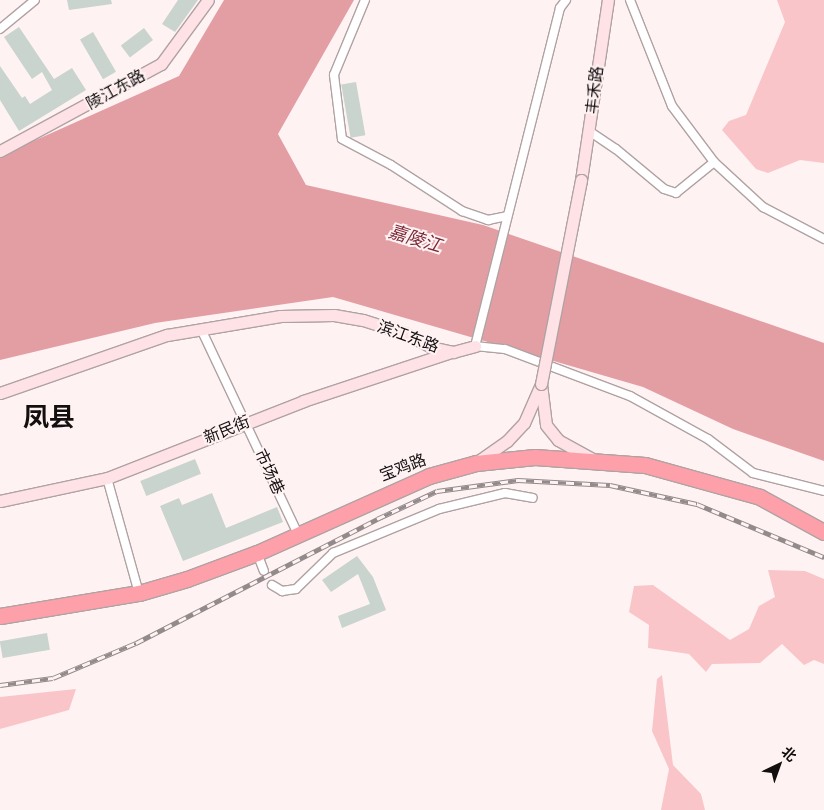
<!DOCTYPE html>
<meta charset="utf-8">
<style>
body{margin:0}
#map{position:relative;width:824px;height:810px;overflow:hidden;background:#fff2f3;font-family:Arial,"Noto Sans SC",sans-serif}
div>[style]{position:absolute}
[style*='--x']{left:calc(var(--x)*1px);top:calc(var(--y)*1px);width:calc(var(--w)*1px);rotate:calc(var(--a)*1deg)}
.green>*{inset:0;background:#f9c5c9}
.water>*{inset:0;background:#e39ea4}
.building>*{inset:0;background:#c8d4cd;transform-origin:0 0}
.street-tunnel>*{height:8px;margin-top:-4px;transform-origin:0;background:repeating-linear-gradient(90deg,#dcd0d1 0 8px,transparent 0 12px)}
.roads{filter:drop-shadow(1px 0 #b0a2a3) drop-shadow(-1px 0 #b0a2a3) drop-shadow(0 1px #b0a2a3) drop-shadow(0 -1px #b0a2a3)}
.street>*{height:8px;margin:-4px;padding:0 4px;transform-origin:4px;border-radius:4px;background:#fff}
.secondary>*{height:11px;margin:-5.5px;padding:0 5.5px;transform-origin:5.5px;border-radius:5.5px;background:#fee2e5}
.highway>*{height:15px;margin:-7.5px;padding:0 7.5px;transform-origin:7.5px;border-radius:7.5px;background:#fda0a9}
.rail>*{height:4.5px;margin-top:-2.25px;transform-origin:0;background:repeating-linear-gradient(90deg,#fff2f3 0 8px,#938a8b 0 16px);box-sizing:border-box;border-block:1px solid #938a8b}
.bridges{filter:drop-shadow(1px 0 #b0a2a3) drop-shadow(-1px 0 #b0a2a3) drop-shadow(0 1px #b0a2a3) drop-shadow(0 -1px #b0a2a3)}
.secondary-bridge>*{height:11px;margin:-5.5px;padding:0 5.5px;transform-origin:5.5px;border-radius:5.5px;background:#fee2e5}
span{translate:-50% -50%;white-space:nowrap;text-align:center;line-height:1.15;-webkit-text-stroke:4px #fff2f3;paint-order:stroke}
.street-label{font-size:16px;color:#130f0f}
.water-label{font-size:18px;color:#7b2a38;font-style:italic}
.town-label{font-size:26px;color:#130f0f;font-weight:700}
.north{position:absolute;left:754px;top:740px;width:50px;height:50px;-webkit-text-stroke:4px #fff2f3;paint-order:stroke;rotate:42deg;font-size:14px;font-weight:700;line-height:20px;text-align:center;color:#130f0f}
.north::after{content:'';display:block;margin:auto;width:18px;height:22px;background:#130f0f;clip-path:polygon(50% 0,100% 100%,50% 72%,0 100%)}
</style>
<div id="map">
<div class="green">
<div style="clip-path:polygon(777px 0,824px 0,824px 163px,800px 160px,768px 173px,756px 169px,722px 130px,729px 121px,746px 115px,785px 22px)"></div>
<div style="clip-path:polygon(768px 570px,805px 571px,824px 579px,824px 664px,814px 660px,804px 665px,782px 644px,760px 663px,712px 664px,706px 672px,689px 654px,648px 648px,649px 625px,629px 612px,634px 586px,653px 585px,730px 640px,749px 629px,759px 606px,775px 597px)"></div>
<div style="clip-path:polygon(662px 675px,673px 765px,701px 794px,705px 810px,661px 810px,669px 769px,652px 731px,657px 679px)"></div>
<div style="clip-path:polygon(76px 689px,69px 710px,0 729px,0 697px)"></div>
</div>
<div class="water">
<div style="clip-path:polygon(224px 0,354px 0,278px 134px,306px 185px,483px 225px,824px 343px,824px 461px,733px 429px,643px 387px,333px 297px,155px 323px,0 360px,0 156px,179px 76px)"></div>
</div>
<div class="building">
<div style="clip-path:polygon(67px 0,111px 0,112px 4px,69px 10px)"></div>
<div style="clip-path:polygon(178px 0,198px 0,175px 32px,162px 24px)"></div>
<div style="clip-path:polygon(19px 27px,54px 79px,72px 68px,86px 90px,19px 131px,0 100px,0 66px,22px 98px,25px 96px,30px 104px,52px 90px,42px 72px,32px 79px,4px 37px)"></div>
<div style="left:144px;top:28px;width:15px;height:29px;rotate:53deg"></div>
<div style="left:93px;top:32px;width:46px;height:15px;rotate:60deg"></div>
<div style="left:356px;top:82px;width:54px;height:15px;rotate:80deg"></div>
<div style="left:195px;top:459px;width:16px;height:59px;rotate:68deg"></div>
<div style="clip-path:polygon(212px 493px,226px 528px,277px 507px,283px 522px,183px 561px,160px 506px,179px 498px,182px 505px)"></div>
<div style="clip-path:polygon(357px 556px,373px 577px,386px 610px,342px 628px,338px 616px,370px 604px,358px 574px,331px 592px,322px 580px)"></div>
<div style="left:47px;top:633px;width:17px;height:48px;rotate:80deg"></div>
</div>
<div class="street-tunnel">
<div style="--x:264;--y:571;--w:16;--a:60"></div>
</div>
<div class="roads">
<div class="street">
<div style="--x:365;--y:0;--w:81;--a:112.5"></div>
<div style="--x:334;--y:75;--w:64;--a:82.9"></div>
<div style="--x:342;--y:139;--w:55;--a:28"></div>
<div style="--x:391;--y:165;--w:85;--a:32.9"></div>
<div style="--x:462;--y:211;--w:28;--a:19"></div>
<div style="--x:488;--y:220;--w:19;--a:-12"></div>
<div style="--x:566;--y:0;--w:10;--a:127"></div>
<div style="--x:560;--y:8;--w:349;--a:104.1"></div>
<div style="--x:475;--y:346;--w:30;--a:6"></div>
<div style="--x:505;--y:349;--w:134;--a:20.6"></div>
<div style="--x:630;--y:396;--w:89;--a:28.9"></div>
<div style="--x:708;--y:439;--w:56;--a:37.1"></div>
<div style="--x:753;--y:473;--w:73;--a:14.2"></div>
<div style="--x:630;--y:0;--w:114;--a:68.4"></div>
<div style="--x:672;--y:106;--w:70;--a:53.1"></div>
<div style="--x:714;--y:162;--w:67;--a:42.6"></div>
<div style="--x:763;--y:207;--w:69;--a:27.7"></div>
<div style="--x:0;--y:29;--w:45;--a:-39.6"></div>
<div style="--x:589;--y:131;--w:32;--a:34"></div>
<div style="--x:616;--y:149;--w:62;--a:39.8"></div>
<div style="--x:664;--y:189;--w:13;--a:18"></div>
<div style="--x:676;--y:193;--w:49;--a:-39.2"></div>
<div style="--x:201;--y:329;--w:227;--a:64.7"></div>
<div style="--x:107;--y:478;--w:119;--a:74.5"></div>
<div style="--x:257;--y:553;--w:19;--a:69"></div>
<div style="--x:272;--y:585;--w:12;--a:31"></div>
<div style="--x:282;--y:591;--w:14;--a:-8"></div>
<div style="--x:296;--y:589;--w:52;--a:-44.2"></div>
<div style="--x:333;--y:553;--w:115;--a:-22.5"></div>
<div style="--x:439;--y:509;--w:68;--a:-13.6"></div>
<div style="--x:505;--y:493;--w:28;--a:10"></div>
</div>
<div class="secondary">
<div style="--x:0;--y:151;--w:183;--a:-28.4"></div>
<div style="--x:161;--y:64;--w:79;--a:-53.7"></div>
<div style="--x:581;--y:180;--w:182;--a:-81.5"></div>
<div style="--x:0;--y:393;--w:177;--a:-19.2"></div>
<div style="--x:167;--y:335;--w:115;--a:-9.5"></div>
<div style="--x:280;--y:316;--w:54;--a:-1.1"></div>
<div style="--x:334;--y:315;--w:29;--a:10"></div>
<div style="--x:363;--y:320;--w:43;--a:17.6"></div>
<div style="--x:404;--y:333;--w:30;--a:27"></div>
<div style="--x:431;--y:347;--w:23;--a:13"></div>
<div style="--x:453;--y:352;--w:23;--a:-15"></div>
<div style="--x:477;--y:462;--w:37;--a:-35"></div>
<div style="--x:507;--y:441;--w:25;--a:-47"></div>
<div style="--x:524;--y:423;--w:43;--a:-66.4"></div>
<div style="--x:541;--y:384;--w:41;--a:83"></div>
<div style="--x:546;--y:425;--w:19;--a:51"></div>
<div style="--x:558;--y:440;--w:39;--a:29"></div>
<div style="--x:0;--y:501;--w:109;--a:-12.1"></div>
<div style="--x:107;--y:478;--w:211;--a:-21.4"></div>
<div style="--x:303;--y:401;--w:156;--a:-18.3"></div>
</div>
<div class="highway">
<div style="--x:0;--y:616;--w:141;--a:-9.4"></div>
<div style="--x:139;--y:593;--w:50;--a:-16.3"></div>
<div style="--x:187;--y:579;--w:75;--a:-20.4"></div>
<div style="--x:257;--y:553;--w:188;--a:-24.1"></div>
<div style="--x:429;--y:476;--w:49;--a:-15.5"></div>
<div style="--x:476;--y:463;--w:59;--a:-5.8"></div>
<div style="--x:535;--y:457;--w:110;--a:4.2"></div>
<div style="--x:645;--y:465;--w:119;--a:15.5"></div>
<div style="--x:760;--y:497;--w:73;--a:28.7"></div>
</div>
</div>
<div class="rail">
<div style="--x:0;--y:685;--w:53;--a:-7.5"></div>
<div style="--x:53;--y:678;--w:90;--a:-22.9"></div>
<div style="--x:136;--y:643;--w:271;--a:-27.2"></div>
<div style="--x:377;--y:519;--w:66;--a:-25"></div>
<div style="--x:437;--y:491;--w:82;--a:-7.7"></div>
<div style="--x:518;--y:480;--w:92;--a:3.1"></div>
<div style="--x:610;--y:485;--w:89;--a:12.3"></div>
<div style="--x:697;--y:504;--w:138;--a:22.7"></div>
</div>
<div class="bridges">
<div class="secondary-bridge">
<div style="--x:541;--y:384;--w:208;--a:-78.9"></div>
</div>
</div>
<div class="street-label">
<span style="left:116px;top:90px;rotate:-29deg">陵江东路</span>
<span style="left:595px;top:90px;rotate:-83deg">丰禾路</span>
<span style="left:408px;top:337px;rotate:20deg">滨江东路</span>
<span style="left:227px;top:430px;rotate:-22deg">新民街</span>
<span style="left:403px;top:468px;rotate:-21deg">宝鸡路</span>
<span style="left:269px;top:472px;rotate:65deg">市场巷</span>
</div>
<div class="water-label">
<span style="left:415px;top:239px;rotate:17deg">嘉陵江</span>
</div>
<div class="town-label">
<span style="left:49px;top:418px">凤县</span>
</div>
<div class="north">北</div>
</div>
